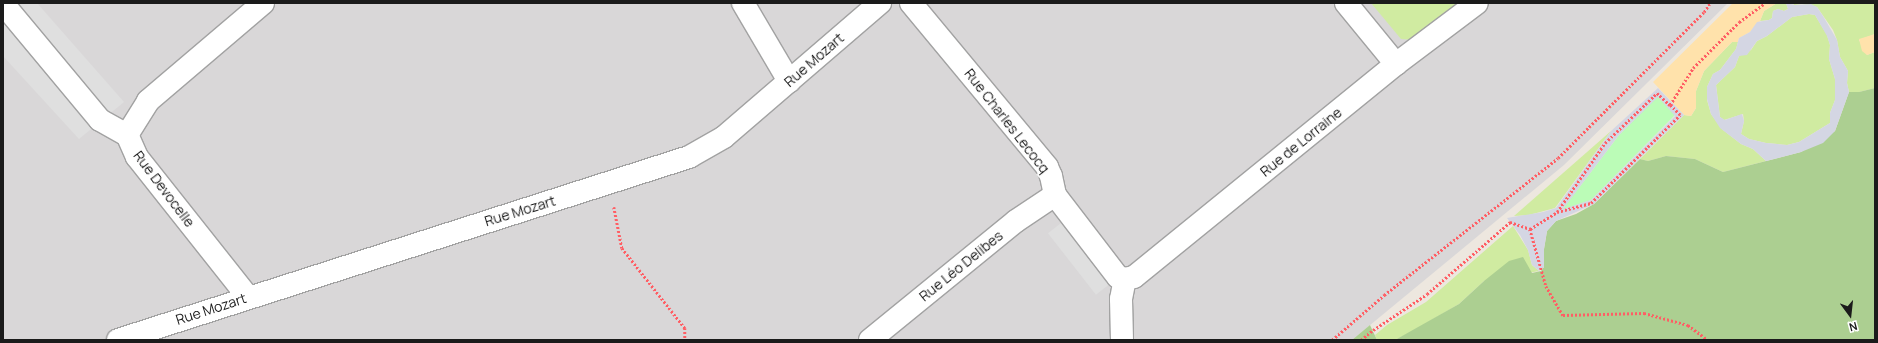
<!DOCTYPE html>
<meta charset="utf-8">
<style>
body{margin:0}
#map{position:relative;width:1878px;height:343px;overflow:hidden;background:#ede7df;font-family:Manrope,sans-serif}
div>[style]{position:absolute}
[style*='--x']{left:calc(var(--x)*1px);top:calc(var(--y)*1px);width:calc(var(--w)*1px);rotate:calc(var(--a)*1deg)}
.residential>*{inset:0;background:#d9d7d8}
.grass>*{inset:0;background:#d0eba1}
.forest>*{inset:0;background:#accf91}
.sand>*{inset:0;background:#ffe2ab}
.park>*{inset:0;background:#bbfcb7}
.parking>*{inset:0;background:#dfdfdf;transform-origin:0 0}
.plaza>*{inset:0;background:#d4d6e3}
.path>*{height:2.5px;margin-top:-1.25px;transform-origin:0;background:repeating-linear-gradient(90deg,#ff5e64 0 2px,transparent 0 4px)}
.roads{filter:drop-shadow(1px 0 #a2a2a2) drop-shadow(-1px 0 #a2a2a2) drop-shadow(0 1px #a2a2a2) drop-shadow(0 -1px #a2a2a2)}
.minor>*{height:22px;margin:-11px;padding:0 11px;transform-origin:11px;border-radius:11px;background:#fff}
span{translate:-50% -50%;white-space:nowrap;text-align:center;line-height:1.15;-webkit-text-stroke:3.5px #fff;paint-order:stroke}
.street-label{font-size:14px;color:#1b1b1b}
.frame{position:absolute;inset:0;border:4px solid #1b1b1b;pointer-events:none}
.north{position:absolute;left:1830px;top:295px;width:40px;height:40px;-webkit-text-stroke:3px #fff;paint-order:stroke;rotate:165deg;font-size:11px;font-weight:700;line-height:16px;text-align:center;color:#1b1b1b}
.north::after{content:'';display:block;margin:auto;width:14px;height:18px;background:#1b1b1b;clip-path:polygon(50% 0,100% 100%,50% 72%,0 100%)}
</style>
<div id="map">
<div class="residential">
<div style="clip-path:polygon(3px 3px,1728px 3px,1564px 165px,1352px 340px,3px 340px)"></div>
</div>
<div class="grass">
<div style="clip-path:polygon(1371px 3px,1458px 3px,1414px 40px,1401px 39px)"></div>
<div style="clip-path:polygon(1777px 3px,1786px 3px,1788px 9px,1784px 11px,1778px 9px,1773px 11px,1772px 18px,1769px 20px,1760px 21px,1764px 11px)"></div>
<div style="clip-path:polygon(1793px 3px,1875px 3px,1875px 34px,1859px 40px,1867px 55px,1875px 52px,1875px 88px,1859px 92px,1849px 92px,1847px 83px,1848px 71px,1840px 57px,1837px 40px,1833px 30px,1817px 7px,1802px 4px,1794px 5px)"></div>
<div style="clip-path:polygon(1809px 14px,1815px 15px,1827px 35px,1830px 45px,1829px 59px,1835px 79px,1835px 100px,1830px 113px,1830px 123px,1799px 142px,1787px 145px,1766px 143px,1749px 139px,1741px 134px,1744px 121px,1743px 114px,1724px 120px,1720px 117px,1716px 85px,1735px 67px,1739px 56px,1751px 50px,1757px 41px,1767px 36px,1792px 17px)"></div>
<div style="clip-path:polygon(1732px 42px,1738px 42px,1736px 49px,1720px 70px,1713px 74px,1707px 87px,1707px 100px,1711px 114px,1723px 130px,1741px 144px,1753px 149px,1766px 161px,1723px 172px,1695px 159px,1666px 156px,1648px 161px,1640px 159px,1684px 115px,1691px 116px,1696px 108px,1696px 91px,1704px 71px)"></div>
<div style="clip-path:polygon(1611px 131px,1555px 208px,1529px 215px,1514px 216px)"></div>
<div style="clip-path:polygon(1513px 226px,1528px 250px,1532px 265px,1539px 271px,1484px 281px,1459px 304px,1411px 332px,1395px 340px,1377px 340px,1375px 335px,1387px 325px,1426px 302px)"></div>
</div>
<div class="forest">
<div style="clip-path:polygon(1875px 88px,1875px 340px,1395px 340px,1459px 304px,1484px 281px,1509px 261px,1523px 257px,1532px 273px,1541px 271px,1544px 267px,1544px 249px,1547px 231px,1556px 221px,1576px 214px,1594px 204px,1640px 159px,1648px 161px,1666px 156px,1695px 159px,1723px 172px,1801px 152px,1835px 131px,1849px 92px,1859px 92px)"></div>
<div style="clip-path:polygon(1370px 325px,1377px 340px,1352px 340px)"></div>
</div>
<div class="sand">
<div style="clip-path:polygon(1733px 3px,1777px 3px,1764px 11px,1760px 21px,1750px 32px,1739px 38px,1738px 42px,1732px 42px,1704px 71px,1696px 91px,1696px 108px,1691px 116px,1684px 115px,1653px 82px)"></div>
<div style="clip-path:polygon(1875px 34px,1875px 52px,1867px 55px,1862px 51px,1859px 39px)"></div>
</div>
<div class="park">
<div style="clip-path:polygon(1658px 96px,1675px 115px,1591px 200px,1562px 210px,1619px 135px)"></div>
</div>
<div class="parking">
<div style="clip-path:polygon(5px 3px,37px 3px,124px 102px,79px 139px,3px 56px,3px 5px)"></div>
<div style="left:1070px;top:216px;width:78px;height:28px;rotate:52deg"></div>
</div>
<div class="plaza">
<div style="clip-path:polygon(evenodd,1786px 3px,1795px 5px,1811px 4px,1817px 7px,1823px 16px,1837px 40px,1840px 57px,1848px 71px,1847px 83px,1849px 92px,1835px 131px,1823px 143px,1801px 152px,1766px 161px,1753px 149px,1741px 144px,1720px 128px,1711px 114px,1707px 99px,1707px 87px,1713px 74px,1720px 70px,1736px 49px,1739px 38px,1750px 32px,1757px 22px,1769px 20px,1772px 18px,1773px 11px,1778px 9px,1784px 11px,1788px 9px,1786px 3px,1809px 14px,1815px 15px,1827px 36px,1830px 45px,1829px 59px,1835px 79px,1835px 100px,1830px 113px,1830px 123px,1799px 142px,1787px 145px,1766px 143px,1749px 139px,1741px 134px,1744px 121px,1742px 114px,1725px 120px,1720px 117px,1716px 85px,1735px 67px,1739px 56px,1747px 55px,1757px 41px,1767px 36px,1792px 17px,1809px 14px)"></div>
<div style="clip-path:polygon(evenodd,1658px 88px,1684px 115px,1594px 204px,1556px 221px,1547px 231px,1544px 249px,1544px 267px,1539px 271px,1532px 265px,1528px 250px,1520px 235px,1507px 218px,1543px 212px,1556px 208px,1611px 131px,1658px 88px,1658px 97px,1675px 116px,1591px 200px,1563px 209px,1619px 135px,1658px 97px)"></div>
</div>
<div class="path">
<div style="--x:614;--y:207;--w:42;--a:79"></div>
<div style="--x:622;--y:248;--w:102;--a:51.8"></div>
<div style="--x:685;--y:328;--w:12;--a:90"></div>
<div style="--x:1557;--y:212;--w:35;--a:-15"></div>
<div style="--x:1591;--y:203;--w:125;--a:-44.7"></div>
<div style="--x:1680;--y:115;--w:14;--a:-135"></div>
<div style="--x:1530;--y:229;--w:32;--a:-32"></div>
<div style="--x:1557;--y:212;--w:84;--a:-55.2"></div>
<div style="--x:1605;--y:143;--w:72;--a:-43.9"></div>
<div style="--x:1657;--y:93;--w:18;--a:43"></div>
<div style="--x:1670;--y:105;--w:44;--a:-58.1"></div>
<div style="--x:1693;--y:68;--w:65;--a:-45"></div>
<div style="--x:1739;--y:22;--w:32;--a:-36"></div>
<div style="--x:1332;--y:340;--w:69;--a:-40.9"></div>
<div style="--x:1384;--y:295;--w:221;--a:-38.2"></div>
<div style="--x:1558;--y:158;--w:206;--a:-45"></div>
<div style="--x:1704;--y:12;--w:11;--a:-56"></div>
<div style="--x:1361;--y:340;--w:16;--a:-40"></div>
<div style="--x:1373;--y:330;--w:65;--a:-33.7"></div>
<div style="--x:1427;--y:294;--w:110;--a:-40.9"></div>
<div style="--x:1510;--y:222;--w:21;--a:19"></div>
<div style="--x:1530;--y:229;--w:59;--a:74.3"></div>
<div style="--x:1546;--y:286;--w:34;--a:60"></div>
<div style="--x:1563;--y:315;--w:81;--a:-1.4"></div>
<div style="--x:1644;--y:313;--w:46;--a:15.3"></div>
<div style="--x:1688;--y:325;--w:25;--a:37"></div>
</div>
<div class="roads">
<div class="minor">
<div style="--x:743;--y:3;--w:91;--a:59.5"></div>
<div style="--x:911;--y:3;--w:213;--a:50.3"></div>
<div style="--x:1047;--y:167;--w:10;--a:66"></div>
<div style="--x:1051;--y:176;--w:19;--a:78"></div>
<div style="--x:1055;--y:195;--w:103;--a:52.5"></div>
<div style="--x:1118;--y:277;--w:7;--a:16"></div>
<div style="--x:1125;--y:279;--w:9;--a:-13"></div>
<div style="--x:1134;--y:277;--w:338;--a:-39.1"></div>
<div style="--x:1396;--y:64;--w:101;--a:-37"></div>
<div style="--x:1346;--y:3;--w:79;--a:50.7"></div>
<div style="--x:5;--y:6;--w:148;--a:50.2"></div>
<div style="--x:100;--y:120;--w:31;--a:29"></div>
<div style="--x:248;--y:297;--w:179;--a:-128.4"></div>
<div style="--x:137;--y:157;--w:24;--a:-114"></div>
<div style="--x:127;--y:135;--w:40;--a:-58"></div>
<div style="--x:148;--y:101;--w:151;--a:-40.4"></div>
<div style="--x:118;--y:340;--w:600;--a:-17.77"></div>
<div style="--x:689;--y:157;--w:40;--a:-29.7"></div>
<div style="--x:724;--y:137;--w:206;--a:-40.7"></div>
<div style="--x:870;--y:340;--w:188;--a:-39.2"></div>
<div style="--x:1016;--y:221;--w:47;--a:-33.7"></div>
<div style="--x:1122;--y:340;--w:41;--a:-91.4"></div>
<div style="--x:1121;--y:299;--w:20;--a:-79"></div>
</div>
</div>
<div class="street-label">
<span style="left:814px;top:60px;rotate:-41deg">Rue Mozart</span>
<span style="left:1007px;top:121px;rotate:52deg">Rue Charles Lecocq</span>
<span style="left:1301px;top:142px;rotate:-39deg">Rue de Lorraine</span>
<span style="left:164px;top:189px;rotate:53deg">Rue Devocelle</span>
<span style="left:520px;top:211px;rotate:-17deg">Rue Mozart</span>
<span style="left:961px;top:266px;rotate:-39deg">Rue Léo Delibes</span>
<span style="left:211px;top:309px;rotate:-18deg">Rue Mozart</span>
</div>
<div class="frame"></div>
<div class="north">N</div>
</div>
